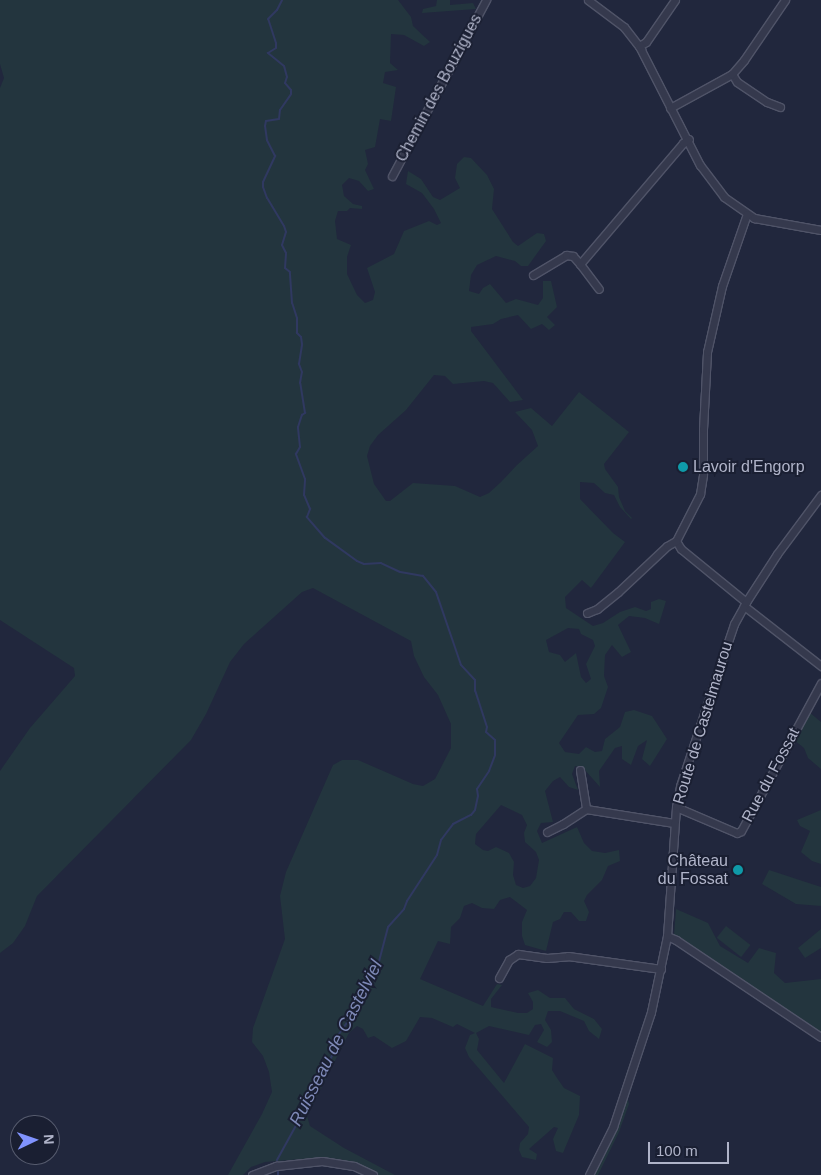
<!DOCTYPE html>
<meta charset="utf-8">
<style>
body{margin:0}
#map{position:relative;width:821px;height:1175px;overflow:hidden;background:#21273d;font-family:Helvetica,sans-serif}
div>[style]{position:absolute}
[style*='--x']{left:calc(var(--x)*1px);top:calc(var(--y)*1px);width:calc(var(--w)*1px);rotate:calc(var(--a)*1deg)}
.green>*{inset:0;background:#23353e;transform-origin:0 0}
.stream>*{height:2px;margin:-1px;padding:0 1px;transform-origin:1px;border-radius:1px;background:#303961}
.roads{filter:drop-shadow(1px 0 #505468) drop-shadow(-1px 0 #505468) drop-shadow(0 1px #505468) drop-shadow(0 -1px #505468)}
.minor>*{height:7px;margin:-3.5px;padding:0 3.5px;transform-origin:3.5px;border-radius:3.5px;background:#35394d}
.dots>*{width:14px;height:14px;translate:-50% -50%;box-sizing:border-box;border:2px solid #1a1f32;border-radius:50%}
span{translate:-50% -50%;white-space:nowrap;text-align:center;line-height:1.15;-webkit-text-stroke:4px #1a1f32;paint-order:stroke}
.street-label{font-size:16px;color:#b0b4c9}
.poi-label{font-size:16px;color:#b0b4c9}
.left{translate:0 -50%;text-align:left}
.right{translate:-100% -50%;text-align:right}
.water-label{font-size:18px;color:#7e89b7;font-style:italic}
.north{position:absolute;left:10px;top:1115px;width:50px;height:50px;box-sizing:border-box;background:#1a1f32;border:1px solid #565b6e;border-radius:50%;rotate:87deg;font-size:14px;font-weight:700;line-height:20px;text-align:center;color:#b0b4c9}
.north::after{content:'';display:block;margin:auto;width:18px;height:22px;background:#8093fe;clip-path:polygon(50% 0,100% 100%,50% 72%,0 100%)}
.scale{position:absolute;left:648px;top:1142px;width:81px;height:22px;box-sizing:border-box;border:2px solid #b0b4c9;border-top:0;padding-left:6px;font-size:15px;line-height:18px;white-space:nowrap;color:#b0b4c9;-webkit-text-stroke:4px #1a1f32;paint-order:stroke}
</style>
<div id="map">
<div class="green">
<div style="clip-path:polygon(evenodd,0 0,398px 0,411px 17px,413px 26px,430px 42px,424px 46px,404px 35px,391px 34px,390px 63px,398px 70px,385px 72px,383px 83px,396px 87px,391px 121px,380px 119px,375px 147px,365px 150px,368px 164px,365px 170px,374px 189px,368px 191px,359px 181px,349px 178px,342px 185px,344px 196px,353px 204px,362px 206px,362px 209px,350px 208px,347px 211px,338px 211px,335px 221px,337px 239px,351px 245px,347px 257px,347px 274px,357px 295px,365px 303px,373px 300px,375px 292px,367px 268px,394px 254px,404px 231px,429px 221px,437px 225px,441px 223px,434px 209px,422px 193px,406px 184px,408px 171px,421px 179px,433px 197px,440px 200px,460px 188px,455px 178px,457px 164px,464px 157px,471px 158px,487px 175px,494px 189px,492px 209px,513px 242px,518px 246px,537px 233px,544px 234px,546px 241px,528px 266px,521px 266px,515px 261px,496px 256px,477px 265px,471px 275px,469px 291px,479px 294px,483px 288px,490px 284px,506px 303px,516px 299px,538px 305px,543px 298px,543px 281px,551px 281px,557px 307px,547px 317px,555px 325px,549px 330px,542px 324px,531px 329px,518px 315px,501px 319px,493px 324px,471px 327px,471px 331px,523px 400px,510px 402px,493px 383px,484px 381px,453px 384px,445px 376px,434px 375px,406px 410px,378px 435px,370px 446px,367px 456px,374px 484px,386px 501px,390px 501px,413px 483px,455px 486px,480px 497px,489px 493px,501px 482px,517px 465px,538px 446px,532px 430px,515px 412px,531px 408px,552px 426px,579px 392px,629px 432px,604px 464px,605px 469px,618px 487px,619px 497px,625px 511px,632px 518px,631px 519px,620px 507px,614px 495px,605px 493px,594px 483px,580px 482px,580px 499px,613px 533px,625px 542px,591px 588px,582px 580px,565px 597px,566px 608px,593px 626px,603px 623px,620px 612px,635px 607px,646px 611px,651px 609px,651px 602px,659px 599px,666px 601px,659px 624px,645px 618px,629px 616px,618px 625px,631px 652px,622px 657px,612px 645px,605px 655px,604px 676px,608px 687px,601px 708px,594px 714px,578px 715px,559px 743px,565px 752px,579px 754px,586px 747px,595px 752px,602px 751px,605px 739px,620px 727px,625px 712px,634px 710px,652px 716px,667px 739px,650px 766px,642px 759px,647px 740px,638px 746px,631px 765px,622px 759px,622px 746px,615px 748px,599px 771px,600px 787px,584px 769px,575px 766px,572px 774px,578px 790px,569px 787px,560px 777px,553px 781px,545px 791px,553px 822px,541px 823px,537px 831px,542px 843px,577px 827px,584px 843px,592px 851px,605px 853px,619px 850px,620px 861px,608px 866px,602px 880px,587px 895px,584px 901px,589px 912px,586px 921px,579px 921px,571px 912px,564px 912px,560px 919px,553px 922px,546px 951px,525px 945px,522px 936px,522px 922px,527px 910px,510px 897px,500px 900px,494px 909px,482px 908px,472px 903px,464px 906px,460px 918px,451px 927px,450px 944px,438px 941px,420px 979px,483px 1006px,497px 984px,502px 985px,491px 999px,491px 1007px,518px 1013px,527px 1013px,533px 1009px,533px 1002px,528px 993px,538px 990px,550px 998px,565px 998px,574px 1009px,594px 1019px,602px 1029px,599px 1039px,589px 1031px,584px 1021px,560px 1011px,548px 1011px,545px 1020px,551px 1030px,552px 1042px,547px 1047px,537px 1042px,544px 1030px,541px 1024px,535px 1025px,529px 1035px,489px 1026px,476px 1033px,479px 1039px,477px 1050px,504px 1083px,525px 1044px,553px 1058px,552px 1070px,557px 1078px,564px 1088px,580px 1096px,579px 1115px,563px 1153px,556px 1151px,553px 1139px,558px 1128px,554px 1127px,529px 1149px,537px 1154px,536px 1160px,522px 1157px,519px 1150px,520px 1143px,528px 1134px,529px 1127px,469px 1057px,465px 1048px,470px 1035px,475px 1033px,457px 1024px,453px 1027px,432px 1018px,420px 1017px,406px 1041px,392px 1048px,374px 1036px,368px 1038px,363px 1029px,357px 1026px,349px 1033px,307px 1116px,310px 1126px,344px 1148px,395px 1175px,379px 1175px,340px 1159px,314px 1158px,265px 1162px,251px 1167px,243px 1175px,228px 1175px,262px 1114px,272px 1092px,269px 1072px,263px 1056px,252px 1042px,253px 1028px,285px 939px,280px 896px,286px 872px,333px 765px,342px 760px,358px 760px,413px 784px,423px 786px,435px 779px,451px 748px,451px 724px,438px 695px,424px 677px,414px 656px,411px 641px,313px 588px,302px 592px,244px 644px,230px 662px,206px 714px,191px 740px,37px 896px,25px 926px,13px 943px,0 953px,0 771px,30px 728px,75px 676px,74px 668px,0 620px,0 88px,4px 78px,0 64px,0 0,568px 628px,579px 629px,581px 634px,593px 640px,595px 646px,586px 664px,591px 679px,586px 683px,581px 677px,576px 653px,565px 662px,560px 655px,549px 652px,546px 640px,568px 628px,0 0,501px 805px,522px 815px,527px 825px,524px 833px,525px 842px,536px 852px,539px 860px,536px 878px,530px 886px,523px 888px,516px 885px,513px 875px,514px 862px,509px 853px,496px 847px,488px 851px,483px 850px,475px 844px,476px 834px,501px 805px)"></div>
<div style="clip-path:polygon(437px 0,450px 0,450px 5px,473px 3px,476px 9px,422px 13px,423px 9px,436px 6px)"></div>
<div style="clip-path:polygon(809px 712px,821px 722px,821px 769px,808px 758px,804px 748px,794px 740px)"></div>
<div style="clip-path:polygon(821px 810px,821px 864px,812px 861px,801px 852px,810px 831px,800px 826px,797px 820px)"></div>
<div style="clip-path:polygon(769px 870px,821px 887px,821px 906px,796px 904px,762px 884px)"></div>
<div style="clip-path:polygon(676px 909px,708px 923px,720px 946px,748px 963px,759px 948px,776px 953px,774px 973px,785px 983px,821px 979px,821px 1033px,674px 935px)"></div>
<div style="left:726px;top:926px;width:31px;height:15px;rotate:38deg"></div>
<div style="clip-path:polygon(821px 929px,821px 948px,805px 958px,798px 948px)"></div>
<div style="clip-path:polygon(626px 1093px,629px 1104px,619px 1132px,598px 1175px,593px 1175px,613px 1136px)"></div>
</div>
<div class="stream">
<div style="--x:277;--y:1160;--w:58;--a:-61.2"></div>
<div style="--x:305;--y:1109;--w:7;--a:-82"></div>
<div style="--x:306;--y:1102;--w:33;--a:-59"></div>
<div style="--x:323;--y:1074;--w:32;--a:-64"></div>
<div style="--x:337;--y:1045;--w:11;--a:-80"></div>
<div style="--x:339;--y:1034;--w:29;--a:-55"></div>
<div style="--x:356;--y:1010;--w:24;--a:-78"></div>
<div style="--x:361;--y:987;--w:24;--a:-48"></div>
<div style="--x:377;--y:969;--w:43;--a:-75.3"></div>
<div style="--x:388;--y:927;--w:24;--a:-48"></div>
<div style="--x:404;--y:909;--w:9;--a:-69"></div>
<div style="--x:407;--y:901;--w:55;--a:-56.9"></div>
<div style="--x:437;--y:855;--w:16;--a:-75"></div>
<div style="--x:441;--y:840;--w:20;--a:-53"></div>
<div style="--x:453;--y:824;--w:20;--a:-27"></div>
<div style="--x:471;--y:815;--w:6;--a:-51"></div>
<div style="--x:475;--y:810;--w:14;--a:-78"></div>
<div style="--x:478;--y:796;--w:7;--a:-98"></div>
<div style="--x:477;--y:789;--w:22;--a:-56"></div>
<div style="--x:489;--y:771;--w:17;--a:-69"></div>
<div style="--x:495;--y:755;--w:15;--a:-90"></div>
<div style="--x:495;--y:740;--w:12;--a:-138"></div>
<div style="--x:486;--y:732;--w:5;--a:-79"></div>
<div style="--x:487;--y:727;--w:38;--a:-108"></div>
<div style="--x:475;--y:691;--w:11;--a:-90"></div>
<div style="--x:475;--y:680;--w:21;--a:-133"></div>
<div style="--x:461;--y:665;--w:77;--a:-108.9"></div>
<div style="--x:436;--y:592;--w:21;--a:-129"></div>
<div style="--x:423;--y:576;--w:23;--a:-170"></div>
<div style="--x:400;--y:572;--w:21;--a:-155"></div>
<div style="--x:381;--y:563;--w:17;--a:177"></div>
<div style="--x:364;--y:564;--w:8;--a:-157"></div>
<div style="--x:357;--y:561;--w:39;--a:-144"></div>
<div style="--x:325;--y:538;--w:28;--a:-131"></div>
<div style="--x:307;--y:517;--w:9;--a:-69"></div>
<div style="--x:310;--y:509;--w:15;--a:-113"></div>
<div style="--x:304;--y:495;--w:16;--a:-86"></div>
<div style="--x:305;--y:479;--w:27;--a:-110"></div>
<div style="--x:296;--y:454;--w:8;--a:-60"></div>
<div style="--x:300;--y:447;--w:20;--a:-96"></div>
<div style="--x:298;--y:427;--w:13;--a:-72"></div>
<div style="--x:302;--y:415;--w:4;--a:-34"></div>
<div style="--x:305;--y:413;--w:30;--a:-99"></div>
<div style="--x:300;--y:383;--w:11;--a:-80"></div>
<div style="--x:302;--y:372;--w:9;--a:-111"></div>
<div style="--x:299;--y:364;--w:20;--a:-81"></div>
<div style="--x:302;--y:344;--w:7;--a:-98"></div>
<div style="--x:301;--y:337;--w:6;--a:-135"></div>
<div style="--x:297;--y:333;--w:15;--a:-90"></div>
<div style="--x:297;--y:318;--w:16;--a:-108"></div>
<div style="--x:292;--y:303;--w:31;--a:-94"></div>
<div style="--x:290;--y:272;--w:6;--a:-141"></div>
<div style="--x:285;--y:268;--w:15;--a:-86"></div>
<div style="--x:286;--y:253;--w:9;--a:-117"></div>
<div style="--x:282;--y:245;--w:14;--a:-73"></div>
<div style="--x:286;--y:232;--w:6;--a:-108"></div>
<div style="--x:284;--y:226;--w:33;--a:-121"></div>
<div style="--x:267;--y:198;--w:12;--a:-110"></div>
<div style="--x:263;--y:187;--w:5;--a:-90"></div>
<div style="--x:263;--y:182;--w:29;--a:-65"></div>
<div style="--x:275;--y:156;--w:18;--a:-117"></div>
<div style="--x:267;--y:140;--w:14;--a:-98"></div>
<div style="--x:265;--y:126;--w:5;--a:-79"></div>
<div style="--x:266;--y:121;--w:13;--a:-9"></div>
<div style="--x:279;--y:119;--w:9;--a:-84"></div>
<div style="--x:280;--y:110;--w:19;--a:-55"></div>
<div style="--x:291;--y:94;--w:4;--a:-90"></div>
<div style="--x:291;--y:90;--w:9;--a:-131"></div>
<div style="--x:285;--y:83;--w:6;--a:-72"></div>
<div style="--x:287;--y:77;--w:11;--a:-105"></div>
<div style="--x:284;--y:66;--w:21;--a:-141"></div>
<div style="--x:268;--y:53;--w:9;--a:-32"></div>
<div style="--x:276;--y:48;--w:5;--a:-90"></div>
<div style="--x:276;--y:43;--w:25;--a:-108"></div>
<div style="--x:268;--y:19;--w:13;--a:-45"></div>
<div style="--x:277;--y:10;--w:11;--a:-63"></div>
<div style="--x:278;--y:1171;--w:4;--a:90"></div>
</div>
<div class="roads">
<div class="minor">
<div style="--x:588;--y:0;--w:45;--a:36.9"></div>
<div style="--x:624;--y:27;--w:28;--a:52"></div>
<div style="--x:639;--y:46;--w:134;--a:62.9"></div>
<div style="--x:700;--y:165;--w:40;--a:53"></div>
<div style="--x:724;--y:197;--w:37;--a:35"></div>
<div style="--x:754;--y:218;--w:68;--a:10.2"></div>
<div style="--x:639;--y:46;--w:8;--a:-30"></div>
<div style="--x:646;--y:42;--w:51;--a:-55.4"></div>
<div style="--x:732;--y:74;--w:9;--a:58"></div>
<div style="--x:737;--y:82;--w:36;--a:34"></div>
<div style="--x:767;--y:102;--w:14;--a:21"></div>
<div style="--x:670;--y:108;--w:71;--a:-28.7"></div>
<div style="--x:732;--y:74;--w:18;--a:-49"></div>
<div style="--x:744;--y:60;--w:73;--a:-55.7"></div>
<div style="--x:392;--y:176;--w:200;--a:-61.9"></div>
<div style="--x:580;--y:264;--w:31;--a:53"></div>
<div style="--x:533;--y:275;--w:39;--a:-31"></div>
<div style="--x:566;--y:255;--w:7;--a:8"></div>
<div style="--x:573;--y:256;--w:11;--a:49"></div>
<div style="--x:580;--y:264;--w:159;--a:-49.6"></div>
<div style="--x:683;--y:143;--w:7;--a:-34"></div>
<div style="--x:746;--y:602;--w:84;--a:-140.8"></div>
<div style="--x:681;--y:549;--w:9;--a:-122"></div>
<div style="--x:676;--y:541;--w:53;--a:-62.9"></div>
<div style="--x:700;--y:494;--w:20;--a:-81"></div>
<div style="--x:703;--y:474;--w:45;--a:-90"></div>
<div style="--x:703;--y:429;--w:77;--a:-87"></div>
<div style="--x:707;--y:352;--w:68;--a:-77.2"></div>
<div style="--x:722;--y:286;--w:76;--a:-70.9"></div>
<div style="--x:744;--y:606;--w:98;--a:37.9"></div>
<div style="--x:587;--y:613;--w:11;--a:-22"></div>
<div style="--x:597;--y:609;--w:27;--a:-39"></div>
<div style="--x:618;--y:592;--w:67;--a:-43.2"></div>
<div style="--x:667;--y:546;--w:10;--a:-29"></div>
<div style="--x:580;--y:770;--w:39;--a:81"></div>
<div style="--x:676;--y:807;--w:66;--a:23.1"></div>
<div style="--x:737;--y:833;--w:4;--a:-27"></div>
<div style="--x:741;--y:831;--w:168;--a:-61.6"></div>
<div style="--x:547;--y:832;--w:18;--a:-27"></div>
<div style="--x:563;--y:824;--w:27;--a:-33"></div>
<div style="--x:586;--y:809;--w:89;--a:9"></div>
<div style="--x:667;--y:936;--w:10;--a:24"></div>
<div style="--x:676;--y:940;--w:174;--a:33.8"></div>
<div style="--x:499;--y:978;--w:21;--a:-61"></div>
<div style="--x:509;--y:960;--w:11;--a:-34"></div>
<div style="--x:518;--y:954;--w:29;--a:8"></div>
<div style="--x:547;--y:958;--w:21;--a:-5"></div>
<div style="--x:568;--y:956;--w:94;--a:8"></div>
<div style="--x:252;--y:1175;--w:26;--a:-21"></div>
<div style="--x:276;--y:1166;--w:46;--a:-6.2"></div>
<div style="--x:322;--y:1161;--w:32;--a:9"></div>
<div style="--x:354;--y:1166;--w:21;--a:25"></div>
<div style="--x:589;--y:1175;--w:54;--a:-63.4"></div>
<div style="--x:613;--y:1127;--w:121;--a:-71.7"></div>
<div style="--x:651;--y:1012;--w:78;--a:-78.1"></div>
<div style="--x:667;--y:936;--w:129;--a:-86"></div>
<div style="--x:676;--y:807;--w:21;--a:-79"></div>
<div style="--x:680;--y:786;--w:99;--a:-71.7"></div>
<div style="--x:711;--y:692;--w:72;--a:-71.3"></div>
<div style="--x:734;--y:624;--w:25;--a:-61"></div>
<div style="--x:746;--y:602;--w:57;--a:-57.1"></div>
<div style="--x:777;--y:554;--w:74;--a:-53.3"></div>
</div>
</div>
<div class="dots">
<div style="left:683px;top:467px;background:#0f9aa8"></div>
<div style="left:738px;top:870px;background:#0f9aa8"></div>
</div>
<div class="street-label">
<span style="left:439px;top:88px;rotate:-62deg">Chemin des Bouzigues</span>
<span style="left:703px;top:723px;rotate:-73deg">Route de Castelmaurou</span>
<span style="left:771px;top:775px;rotate:-62deg">Rue du Fossat</span>
</div>
<div class="poi-label">
<span class="left" style="left:693px;top:467px">Lavoir d'Engorp</span>
<span class="right" style="left:728px;top:870px">Château<br>du Fossat</span>
</div>
<div class="water-label">
<span style="left:336px;top:1043px;rotate:-63deg">Ruisseau de Castelviel</span>
</div>
<div class="north">N</div>
<div class="scale">100 m</div>
</div>
